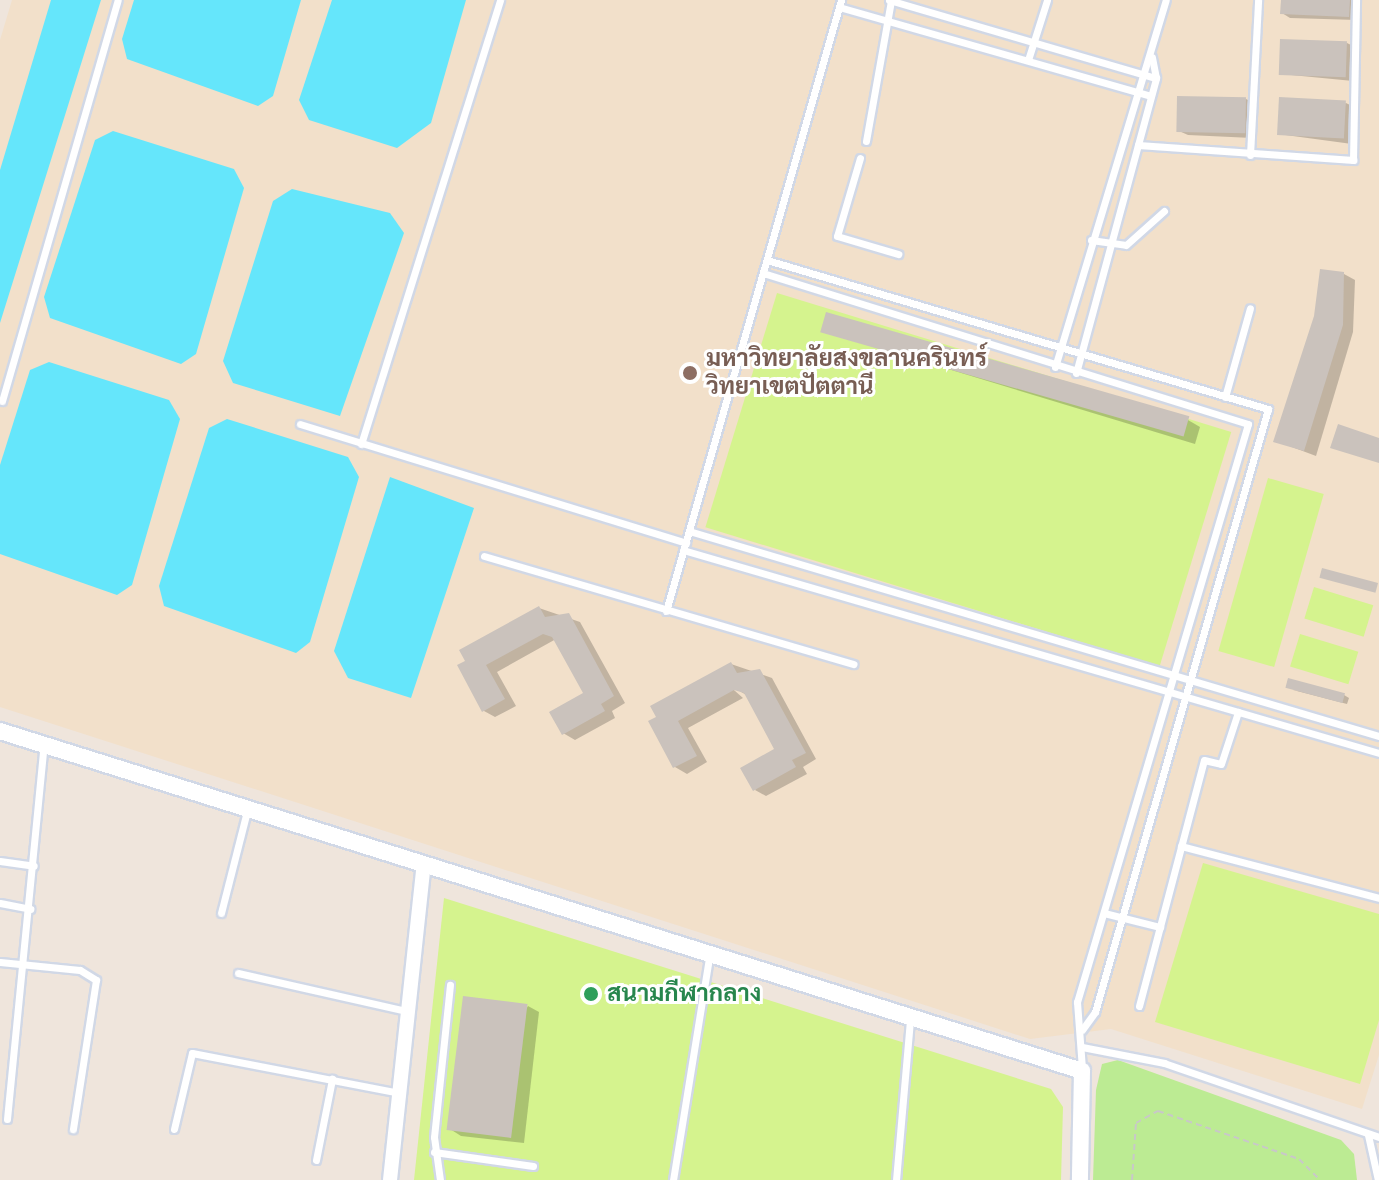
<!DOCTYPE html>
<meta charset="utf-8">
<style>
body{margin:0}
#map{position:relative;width:1379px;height:1180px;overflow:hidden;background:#efe5dc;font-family:"Sofia Sans Condensed",Sarabun,sans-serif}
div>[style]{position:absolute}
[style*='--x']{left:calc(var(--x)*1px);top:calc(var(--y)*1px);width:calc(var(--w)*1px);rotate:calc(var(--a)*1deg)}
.education>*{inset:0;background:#f2e0ca}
.green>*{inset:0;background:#bceb93}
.pitch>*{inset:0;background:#d5f38e;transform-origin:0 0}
.water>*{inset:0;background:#65e6fb}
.shadow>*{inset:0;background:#0003}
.building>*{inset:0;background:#cac2bc;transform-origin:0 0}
.path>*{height:2px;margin-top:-1px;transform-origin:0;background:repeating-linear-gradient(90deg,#c8c8c8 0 6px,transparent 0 10px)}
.roads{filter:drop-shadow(2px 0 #d1d8e6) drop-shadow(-2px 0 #d1d8e6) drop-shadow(0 2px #d1d8e6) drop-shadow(0 -2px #d1d8e6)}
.service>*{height:7px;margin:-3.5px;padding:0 3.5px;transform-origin:3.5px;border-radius:3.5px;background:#fff}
.minor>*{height:14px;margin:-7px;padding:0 7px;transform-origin:7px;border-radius:7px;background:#fff}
.tertiary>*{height:16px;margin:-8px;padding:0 8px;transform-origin:8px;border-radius:8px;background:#fff}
.dots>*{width:22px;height:22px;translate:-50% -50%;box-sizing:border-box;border:4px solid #fff;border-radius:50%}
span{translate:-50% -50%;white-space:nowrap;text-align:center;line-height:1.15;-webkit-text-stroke:6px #fff;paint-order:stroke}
.education-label{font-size:24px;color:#785e54;font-weight:700}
.left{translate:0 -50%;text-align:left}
.leisure-label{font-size:24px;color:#27864d;font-weight:700}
</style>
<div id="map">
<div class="education">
<div style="clip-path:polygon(12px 0,1379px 0,1379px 1055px,1362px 1109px,1111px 1029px,1030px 1039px,0 707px,0 40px)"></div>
</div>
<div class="green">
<div style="clip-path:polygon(1118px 1060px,1341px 1140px,1354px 1154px,1357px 1180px,1093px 1180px,1096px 1090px,1102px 1064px)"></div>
</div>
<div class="pitch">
<div style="left:777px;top:293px;width:475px;height:245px;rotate:17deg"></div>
<div style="left:1268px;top:478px;width:58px;height:180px;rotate:16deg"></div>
<div style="left:1314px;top:587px;width:62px;height:33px;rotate:17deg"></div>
<div style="left:1300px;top:634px;width:61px;height:34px;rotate:17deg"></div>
<div style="clip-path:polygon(1203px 863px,1379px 914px,1379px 1020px,1360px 1084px,1155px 1022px)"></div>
<div style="clip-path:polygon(444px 898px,1051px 1089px,1063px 1107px,1061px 1180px,414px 1180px)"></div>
</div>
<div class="water">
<div style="clip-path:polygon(51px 0,101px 0,0 323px,0 170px)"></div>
<div style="clip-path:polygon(134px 0,301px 0,273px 96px,258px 106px,127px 59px,122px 39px)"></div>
<div style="clip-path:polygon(332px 0,466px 0,431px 123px,397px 148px,309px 120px,299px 100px)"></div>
<div style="clip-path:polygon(113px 131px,234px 169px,244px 188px,196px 354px,181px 364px,50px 318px,44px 297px,95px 140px)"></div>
<div style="clip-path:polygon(292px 189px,390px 213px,404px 233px,340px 416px,233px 383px,223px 361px,273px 201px)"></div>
<div style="clip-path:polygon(49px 362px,169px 400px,180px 419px,132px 585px,117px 595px,0 554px,0 465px,30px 370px)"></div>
<div style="clip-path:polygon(227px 419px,348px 457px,359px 477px,310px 642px,296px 653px,164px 606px,159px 586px,209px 428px)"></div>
<div style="clip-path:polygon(390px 477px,474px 508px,411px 698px,348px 678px,334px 651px)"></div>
</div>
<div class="shadow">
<div style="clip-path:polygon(1283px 0,1358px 0,1357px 20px,1290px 18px,1282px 13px)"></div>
<div style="clip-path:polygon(1347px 43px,1355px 47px,1353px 81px,1281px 74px)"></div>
<div style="clip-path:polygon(1179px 98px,1246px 99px,1254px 103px,1252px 138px,1188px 135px,1179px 131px)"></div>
<div style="clip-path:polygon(1346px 103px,1354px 107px,1352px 144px,1278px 134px)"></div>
<div style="clip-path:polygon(1344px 274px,1355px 280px,1353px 332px,1316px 456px,1276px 441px)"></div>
<div style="clip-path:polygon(823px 331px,1188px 420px,1200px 427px,1195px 444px)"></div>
<div style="clip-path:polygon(539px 608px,580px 622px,625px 703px,612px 711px,615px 718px,575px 740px,563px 733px,586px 694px,556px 639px,497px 672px,516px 706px,495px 717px,484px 711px,459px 666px)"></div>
<div style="clip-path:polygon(731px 664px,772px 678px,816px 759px,803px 767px,807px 774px,766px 796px,755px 790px,777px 750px,748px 696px,726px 683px,743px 698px,688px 728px,707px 762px,687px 774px,675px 767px,651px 722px)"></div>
<div style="clip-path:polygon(1293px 690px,1344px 695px,1349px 698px,1347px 704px)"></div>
<div style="clip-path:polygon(528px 1006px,539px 1012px,524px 1143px,461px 1136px,450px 1129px)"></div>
</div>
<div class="building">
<div style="clip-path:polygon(1281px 0,1350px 0,1349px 17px,1280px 14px)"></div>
<div style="left:1280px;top:39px;width:67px;height:36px;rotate:2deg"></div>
<div style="left:1177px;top:96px;width:69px;height:36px;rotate:1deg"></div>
<div style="left:1279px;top:97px;width:67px;height:38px;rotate:3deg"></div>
<div style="clip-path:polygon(1320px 269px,1344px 272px,1343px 325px,1304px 451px,1273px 442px,1314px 316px)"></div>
<div style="left:826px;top:312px;width:378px;height:21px;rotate:16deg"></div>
<div style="clip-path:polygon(1338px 424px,1379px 438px,1379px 463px,1330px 448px)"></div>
<div style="left:1322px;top:568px;width:58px;height:10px;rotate:15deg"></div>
<div style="clip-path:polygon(539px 606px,545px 617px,569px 613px,614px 696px,601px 704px,605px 711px,562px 735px,549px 712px,583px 693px,552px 637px,543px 634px,486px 665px,505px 699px,482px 712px,457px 665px,465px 661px,459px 650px)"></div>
<div style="clip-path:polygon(731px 662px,737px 673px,760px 669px,806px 753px,792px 760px,796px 767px,753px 791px,740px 768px,774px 749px,744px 693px,734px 690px,678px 721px,697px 756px,673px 768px,648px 721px,656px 717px,650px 706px)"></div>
<div style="left:1288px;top:678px;width:59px;height:10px;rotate:15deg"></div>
<div style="left:463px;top:996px;width:65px;height:135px;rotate:7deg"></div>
</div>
<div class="path">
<div style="--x:1132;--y:1180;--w:57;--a:-86"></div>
<div style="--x:1136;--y:1123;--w:25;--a:-29"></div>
<div style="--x:1158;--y:1111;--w:149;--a:18.8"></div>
<div style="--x:1299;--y:1159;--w:30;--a:45"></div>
</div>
<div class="roads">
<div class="service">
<div style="--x:889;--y:0;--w:278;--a:16.3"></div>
<div style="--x:839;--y:7;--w:324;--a:15.9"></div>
<div style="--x:1028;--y:60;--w:63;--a:-72.4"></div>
<div style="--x:866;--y:141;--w:143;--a:-79.9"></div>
<div style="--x:1138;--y:145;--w:216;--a:4"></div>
<div style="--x:1353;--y:160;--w:160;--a:-88.9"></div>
<div style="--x:1250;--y:155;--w:155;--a:-87"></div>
<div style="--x:860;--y:158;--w:81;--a:106.4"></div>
<div style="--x:837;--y:236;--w:64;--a:16.4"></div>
<div style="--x:1091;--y:240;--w:35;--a:8"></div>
<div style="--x:1126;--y:245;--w:51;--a:-41.8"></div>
<div style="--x:767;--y:260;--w:523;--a:16.56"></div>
<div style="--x:1268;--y:409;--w:627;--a:106.01"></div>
<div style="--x:1095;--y:1012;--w:22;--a:126"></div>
<div style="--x:763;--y:273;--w:508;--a:17.29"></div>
<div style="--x:1248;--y:424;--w:603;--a:106.48"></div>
<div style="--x:1077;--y:1002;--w:67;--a:85.7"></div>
<div style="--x:1055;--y:367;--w:383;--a:-73.2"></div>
<div style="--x:1076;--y:373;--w:306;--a:-74.8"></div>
<div style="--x:1156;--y:78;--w:21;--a:-101"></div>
<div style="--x:1225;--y:397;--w:92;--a:-74.3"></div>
<div style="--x:2;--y:401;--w:417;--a:-73.9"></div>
<div style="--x:300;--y:424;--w:404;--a:17.1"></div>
<div style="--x:361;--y:444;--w:465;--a:-72.6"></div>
<div style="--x:689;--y:531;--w:720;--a:16.55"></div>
<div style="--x:683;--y:550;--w:725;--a:16.26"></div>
<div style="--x:484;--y:556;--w:385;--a:16.3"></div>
<div style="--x:666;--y:611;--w:636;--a:-74.02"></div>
<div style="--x:1181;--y:846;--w:205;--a:14.7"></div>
<div style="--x:0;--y:861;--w:34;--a:8"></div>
<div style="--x:0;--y:903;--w:31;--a:11"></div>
<div style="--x:221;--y:913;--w:105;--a:-75.7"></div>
<div style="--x:1104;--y:913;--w:58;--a:14"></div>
<div style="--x:0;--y:962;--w:80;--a:5.7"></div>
<div style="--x:80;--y:970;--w:19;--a:32"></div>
<div style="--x:96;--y:980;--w:151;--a:98.8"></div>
<div style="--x:238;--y:973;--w:173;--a:12.7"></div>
<div style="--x:1139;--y:1006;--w:254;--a:-75.2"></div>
<div style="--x:1204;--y:760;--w:17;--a:13"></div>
<div style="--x:1221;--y:764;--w:55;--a:-71.9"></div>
<div style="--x:1082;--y:1047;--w:84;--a:11"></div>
<div style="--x:1164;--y:1063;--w:227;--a:19"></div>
<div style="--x:7;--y:1119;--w:376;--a:-84.4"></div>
<div style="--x:174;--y:1129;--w:78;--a:-76.7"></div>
<div style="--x:192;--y:1053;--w:211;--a:10.9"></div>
<div style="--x:1368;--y:1135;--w:46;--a:77.5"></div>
<div style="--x:434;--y:1152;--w:100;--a:8"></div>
<div style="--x:316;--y:1160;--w:83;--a:-78.8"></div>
<div style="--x:440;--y:1180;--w:43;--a:-97.9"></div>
<div style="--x:434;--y:1137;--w:153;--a:-84"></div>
<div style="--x:673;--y:1180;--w:226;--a:-80.8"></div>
<div style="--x:896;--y:1180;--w:161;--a:-85"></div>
</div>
<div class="minor">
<div style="--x:390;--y:1180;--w:318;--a:-83.9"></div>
</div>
<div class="tertiary">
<div style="--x:0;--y:731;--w:1134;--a:17.44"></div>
<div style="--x:1082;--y:1071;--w:109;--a:91.1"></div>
</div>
</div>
<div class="dots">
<div style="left:690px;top:373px;background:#8d6e63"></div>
<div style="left:591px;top:994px;background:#2e9e5b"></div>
</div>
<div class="education-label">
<span class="left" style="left:706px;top:373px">มหาวิทยาลัยสงขลานครินทร์<br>วิทยาเขตปัตตานี</span>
</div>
<div class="leisure-label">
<span class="left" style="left:607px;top:994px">สนามกีฬากลาง</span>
</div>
</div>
